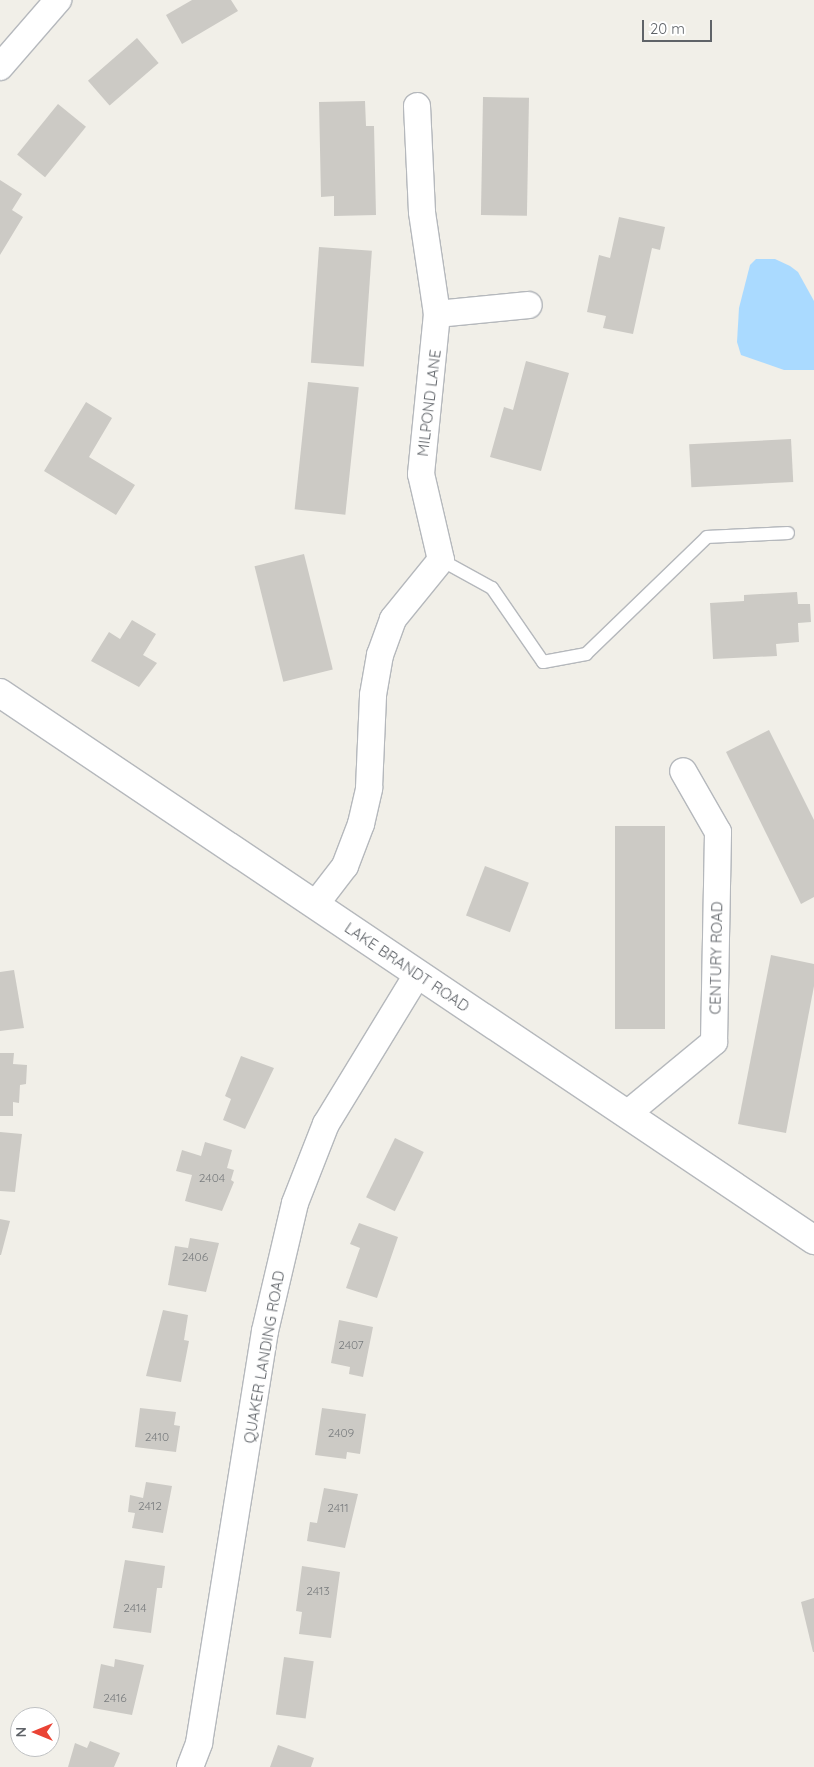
<!DOCTYPE html>
<style>
body{margin:0}
#map{position:relative;width:814px;height:1767px;overflow:hidden;background:#f1efe8;font-family:Quicksand,sans-serif}
div>[style]{position:absolute}
[style*='--x']{left:calc(var(--x)*1px);top:calc(var(--y)*1px);width:calc(var(--w)*1px);rotate:calc(var(--a)*1deg)}
.water>*{inset:0;background:#aadaff}
.building>*{inset:0;background:#cccac5;transform-origin:0 0}
.roads{filter:drop-shadow(1px 0 #b5b8bc) drop-shadow(-1px 0 #b5b8bc) drop-shadow(0 1px #b5b8bc) drop-shadow(0 -1px #b5b8bc)}
.lane>*{height:12px;margin:-6px;padding:0 6px;transform-origin:6px;border-radius:6px;background:#fff}
.street>*{height:26px;margin:-13px;padding:0 13px;transform-origin:13px;border-radius:13px;background:#fff}
.secondary>*{height:28px;margin:-14px;padding:0 14px;transform-origin:14px;border-radius:14px;background:#fff}
span{translate:-50% -50%;white-space:nowrap;text-align:center;line-height:1.15;-webkit-text-stroke:4px #fff;paint-order:stroke}
.number-label{font-size:12px;color:#7a7d7f}
.number-label span{-webkit-text-stroke-width:0}
.street-label{font-size:15px;color:#5f6368}
.north{position:absolute;left:10px;top:1707px;width:50px;height:50px;box-sizing:border-box;background:#fff;border:1px solid #bfc1c3;border-radius:50%;rotate:270deg;font-size:14px;font-weight:700;line-height:20px;text-align:center;color:#5f6368}
.north::after{content:'';display:block;margin:auto;width:18px;height:22px;background:#ea4335;clip-path:polygon(50% 0,100% 100%,50% 72%,0 100%)}
.scale{position:absolute;left:642px;top:20px;width:70px;height:22px;box-sizing:border-box;border:2px solid #5f6368;border-top:0;padding-left:6px;font-size:15px;line-height:18px;white-space:nowrap;color:#5f6368;-webkit-text-stroke:4px #fff;paint-order:stroke}
</style>
<div id="map">
<div class="water">
<div style="clip-path:polygon(756px 259px,775px 259px,790px 266px,798px 272px,814px 301px,814px 370px,784px 370px,741px 355px,737px 342px,739px 308px,750px 265px)"></div>
</div>
<div class="building">
<div style="clip-path:polygon(192px 0,231px 0,238px 11px,182px 44px,166px 15px)"></div>
<div style="left:137px;top:38px;width:33px;height:65px;rotate:49deg"></div>
<div style="left:483px;top:97px;width:46px;height:118px;rotate:1deg"></div>
<div style="clip-path:polygon(365px 101px,366px 126px,374px 126px,376px 215px,334px 216px,334px 196px,321px 197px,319px 102px)"></div>
<div style="left:58px;top:104px;width:36px;height:65px;rotate:39deg"></div>
<div style="clip-path:polygon(0 180px,22px 194px,12px 210px,23px 217px,0 255px)"></div>
<div style="clip-path:polygon(619px 217px,665px 227px,660px 250px,652px 248px,633px 334px,603px 328px,606px 316px,587px 312px,599px 255px,610px 258px)"></div>
<div style="left:319px;top:247px;width:53px;height:116px;rotate:4deg"></div>
<div style="clip-path:polygon(526px 361px,569px 373px,541px 471px,490px 457px,504px 407px,513px 410px)"></div>
<div style="left:308px;top:382px;width:51px;height:128px;rotate:6deg"></div>
<div style="clip-path:polygon(86px 402px,112px 418px,89px 457px,135px 485px,116px 515px,44px 471px)"></div>
<div style="left:791px;top:439px;width:43px;height:102px;rotate:87deg"></div>
<div style="left:304px;top:554px;width:119px;height:51px;rotate:76deg"></div>
<div style="clip-path:polygon(797px 592px,798px 604px,810px 604px,811px 622px,798px 623px,799px 642px,776px 644px,777px 656px,713px 659px,710px 603px,744px 601px,744px 595px)"></div>
<div style="clip-path:polygon(132px 620px,156px 634px,143px 655px,157px 663px,139px 687px,91px 661px,109px 632px,120px 639px)"></div>
<div style="clip-path:polygon(769px 730px,814px 820px,814px 897px,801px 904px,726px 752px)"></div>
<div style="left:615px;top:826px;width:50px;height:203px"></div>
<div style="left:485px;top:866px;width:47px;height:53px;rotate:21deg"></div>
<div style="clip-path:polygon(771px 955px,814px 964px,814px 986px,786px 1133px,738px 1124px)"></div>
<div style="clip-path:polygon(14px 970px,24px 1028px,0 1031px,0 972px)"></div>
<div style="clip-path:polygon(0 1053px,14px 1053px,13px 1064px,27px 1065px,26px 1084px,20px 1085px,19px 1103px,13px 1102px,13px 1116px,0 1116px)"></div>
<div style="clip-path:polygon(241px 1056px,274px 1068px,245px 1129px,223px 1120px,231px 1099px,225px 1096px)"></div>
<div style="clip-path:polygon(0 1132px,22px 1134px,15px 1192px,0 1191px)"></div>
<div style="left:395px;top:1138px;width:32px;height:66px;rotate:26deg"></div>
<div style="clip-path:polygon(205px 1142px,232px 1150px,227px 1168px,234px 1170px,231px 1180px,234px 1182px,222px 1211px,185px 1201px,192px 1175px,176px 1171px,182px 1150px,201px 1156px)"></div>
<div style="clip-path:polygon(0 1219px,10px 1221px,1px 1255px,0 1255px)"></div>
<div style="clip-path:polygon(359px 1223px,398px 1237px,377px 1298px,346px 1288px,360px 1248px,350px 1244px)"></div>
<div style="clip-path:polygon(190px 1238px,219px 1243px,206px 1292px,168px 1285px,175px 1246px,188px 1248px)"></div>
<div style="clip-path:polygon(163px 1310px,188px 1315px,184px 1340px,189px 1341px,181px 1382px,146px 1376px)"></div>
<div style="clip-path:polygon(339px 1320px,373px 1327px,363px 1377px,349px 1374px,350px 1367px,331px 1363px)"></div>
<div style="clip-path:polygon(140px 1408px,176px 1412px,174px 1425px,180px 1426px,176px 1452px,135px 1447px)"></div>
<div style="clip-path:polygon(322px 1408px,366px 1414px,360px 1454px,347px 1452px,346px 1459px,315px 1455px)"></div>
<div style="clip-path:polygon(146px 1482px,172px 1486px,163px 1533px,132px 1528px,135px 1513px,128px 1512px,130px 1495px,143px 1498px)"></div>
<div style="clip-path:polygon(324px 1488px,358px 1494px,345px 1548px,307px 1541px,310px 1522px,317px 1523px)"></div>
<div style="clip-path:polygon(125px 1560px,165px 1566px,162px 1588px,157px 1588px,151px 1633px,113px 1628px)"></div>
<div style="clip-path:polygon(302px 1566px,340px 1572px,331px 1638px,299px 1634px,302px 1612px,296px 1611px)"></div>
<div style="clip-path:polygon(814px 1598px,814px 1652px,813px 1652px,801px 1602px)"></div>
<div style="left:284px;top:1657px;width:30px;height:58px;rotate:8deg"></div>
<div style="clip-path:polygon(115px 1659px,144px 1665px,132px 1715px,93px 1708px,101px 1664px,114px 1667px)"></div>
<div style="clip-path:polygon(90px 1741px,120px 1753px,114px 1767px,68px 1767px,75px 1743px,87px 1748px)"></div>
<div style="clip-path:polygon(278px 1745px,314px 1758px,311px 1767px,270px 1767px)"></div>
</div>
<div class="roads">
<div class="lane">
<div style="--x:441;--y:560;--w:58;--a:28.8"></div>
<div style="--x:492;--y:588;--w:90;--a:55.4"></div>
<div style="--x:543;--y:662;--w:44;--a:-10.5"></div>
<div style="--x:586;--y:654;--w:168;--a:-44"></div>
<div style="--x:707;--y:537;--w:81;--a:-2.8"></div>
</div>
<div class="street">
<div style="--x:0;--y:67;--w:89;--a:-49.1"></div>
<div style="--x:437;--y:314;--w:92;--a:-5.6"></div>
<div style="--x:315;--y:905;--w:49;--a:-52.4"></div>
<div style="--x:345;--y:866;--w:45;--a:-69.1"></div>
<div style="--x:361;--y:824;--w:37;--a:-77"></div>
<div style="--x:369;--y:788;--w:93;--a:-87.5"></div>
<div style="--x:373;--y:695;--w:41;--a:-80.1"></div>
<div style="--x:380;--y:655;--w:38;--a:-70"></div>
<div style="--x:393;--y:619;--w:76;--a:-50.9"></div>
<div style="--x:441;--y:560;--w:88;--a:-103.1"></div>
<div style="--x:421;--y:474;--w:161;--a:-84.3"></div>
<div style="--x:437;--y:314;--w:103;--a:-98.4"></div>
<div style="--x:422;--y:212;--w:106;--a:-92.7"></div>
<div style="--x:627;--y:1114;--w:113;--a:-39.6"></div>
<div style="--x:714;--y:1042;--w:210;--a:-88.9"></div>
<div style="--x:718;--y:832;--w:70;--a:-119.8"></div>
<div style="--x:190;--y:1767;--w:26;--a:-69"></div>
<div style="--x:199;--y:1743;--w:417;--a:-80.9"></div>
<div style="--x:265;--y:1331;--w:131;--a:-76.8"></div>
<div style="--x:295;--y:1203;--w:85;--a:-68.6"></div>
<div style="--x:326;--y:1124;--w:175;--a:-58.6"></div>
</div>
<div class="secondary">
<div style="--x:0;--y:693;--w:981;--a:33.9"></div>
</div>
</div>
<div class="number-label">
<span style="left:212px;top:1178px">2404</span>
<span style="left:195px;top:1257px">2406</span>
<span style="left:351px;top:1345px">2407</span>
<span style="left:341px;top:1433px">2409</span>
<span style="left:157px;top:1437px">2410</span>
<span style="left:150px;top:1506px">2412</span>
<span style="left:338px;top:1508px">2411</span>
<span style="left:318px;top:1591px">2413</span>
<span style="left:135px;top:1608px">2414</span>
<span style="left:115px;top:1698px">2416</span>
</div>
<div class="street-label">
<span style="left:429px;top:403px;rotate:-83deg">MILPOND LANE</span>
<span style="left:716px;top:958px;rotate:-89deg">CENTURY ROAD</span>
<span style="left:407px;top:967px;rotate:34deg">LAKE BRANDT ROAD</span>
<span style="left:264px;top:1357px;rotate:-80deg">QUAKER LANDING ROAD</span>
</div>
<div class="north">N</div>
<div class="scale">20 m</div>
</div>
